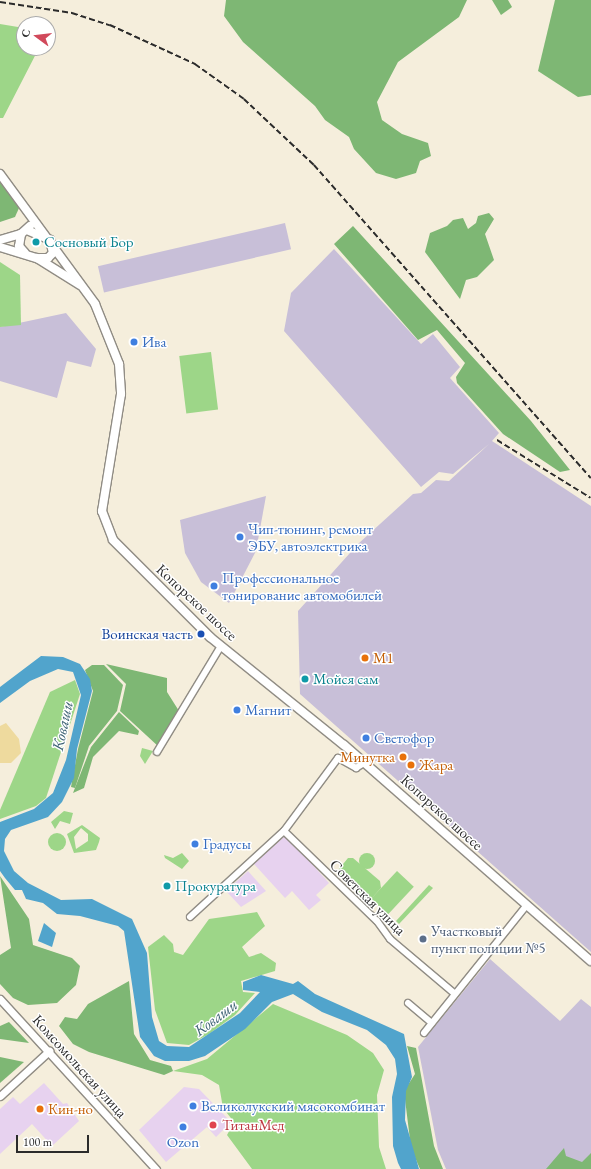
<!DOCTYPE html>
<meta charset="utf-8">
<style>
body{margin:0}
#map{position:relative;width:591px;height:1169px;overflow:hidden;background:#f5eedc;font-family:"EB Garamond",serif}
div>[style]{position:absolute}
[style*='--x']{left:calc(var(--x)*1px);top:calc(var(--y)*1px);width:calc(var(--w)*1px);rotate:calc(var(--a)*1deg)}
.built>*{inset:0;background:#e7d2ef}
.industrial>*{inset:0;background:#c8bfd8;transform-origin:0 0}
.green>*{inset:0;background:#9dd688;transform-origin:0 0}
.round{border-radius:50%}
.forest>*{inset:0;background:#7eb774}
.sand>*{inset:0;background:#eeda9e}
.water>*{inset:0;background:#51a4cc}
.roads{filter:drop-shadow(1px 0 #908c84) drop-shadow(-1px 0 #908c84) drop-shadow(0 1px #908c84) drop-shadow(0 -1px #908c84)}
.minor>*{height:6px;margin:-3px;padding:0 3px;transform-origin:3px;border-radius:3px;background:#fff}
.tertiary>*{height:7px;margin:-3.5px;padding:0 3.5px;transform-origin:3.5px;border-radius:3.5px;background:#fff}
.secondary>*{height:8px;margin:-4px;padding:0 4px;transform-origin:4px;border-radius:4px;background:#fff}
.rail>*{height:1.5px;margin-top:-0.75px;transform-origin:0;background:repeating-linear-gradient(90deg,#2b2b2b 0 6px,transparent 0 9px)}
.dots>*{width:11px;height:11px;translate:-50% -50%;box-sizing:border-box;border:2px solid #fff;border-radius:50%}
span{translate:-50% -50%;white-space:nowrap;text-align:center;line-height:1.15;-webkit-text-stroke:3px #fff;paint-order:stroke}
.culture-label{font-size:15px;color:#0d838f}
.left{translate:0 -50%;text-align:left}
.shop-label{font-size:15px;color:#366cbe}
.street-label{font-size:15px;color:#2b2b2b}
.transit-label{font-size:15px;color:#164399}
.right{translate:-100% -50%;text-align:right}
.food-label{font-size:15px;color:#c56008}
.service-label{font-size:15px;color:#4e5e75}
.health-label{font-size:15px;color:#be3a42}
.water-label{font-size:16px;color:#3c6173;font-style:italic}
.north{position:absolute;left:16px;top:16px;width:40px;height:40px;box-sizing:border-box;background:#fff;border:1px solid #aaa;border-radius:50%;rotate:285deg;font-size:11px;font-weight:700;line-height:16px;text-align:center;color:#2b2b2b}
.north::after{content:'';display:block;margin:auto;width:14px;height:18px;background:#d1495b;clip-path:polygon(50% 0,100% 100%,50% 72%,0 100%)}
.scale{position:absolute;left:16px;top:1135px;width:73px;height:18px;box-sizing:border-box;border:2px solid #2b2b2b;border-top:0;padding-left:5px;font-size:12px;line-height:14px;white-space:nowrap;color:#2b2b2b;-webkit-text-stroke:3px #fff;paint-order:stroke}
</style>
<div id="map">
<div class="built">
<div style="clip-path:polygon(286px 835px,329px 883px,316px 895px,321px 900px,309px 910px,292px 891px,285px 898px,254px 864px)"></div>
<div style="clip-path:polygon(248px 871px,266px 891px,241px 907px,226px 891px)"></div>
<div style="clip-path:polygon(44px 1083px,63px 1104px,67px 1103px,79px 1121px,52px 1146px,32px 1124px,0 1154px,0 1109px,13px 1097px,20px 1104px)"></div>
<div style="clip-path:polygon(184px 1087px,199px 1089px,231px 1122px,216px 1137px,207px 1127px,166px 1162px,139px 1130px)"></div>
</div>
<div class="industrial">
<div style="left:285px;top:223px;width:27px;height:192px;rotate:77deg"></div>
<div style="clip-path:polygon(334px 249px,421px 344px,433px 334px,460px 367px,450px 378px,499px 433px,492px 441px,591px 506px,591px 952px,300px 694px,298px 611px,358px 544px,413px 494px,421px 493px,436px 480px,449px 481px,489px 444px,453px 474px,439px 472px,421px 487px,284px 331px,291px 293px)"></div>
<div style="clip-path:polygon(66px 313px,96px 349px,91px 367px,67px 361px,57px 398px,0 381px,0 327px)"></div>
<div style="clip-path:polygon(266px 496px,256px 551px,229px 603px,201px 582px,185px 553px,180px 520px)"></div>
<div style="clip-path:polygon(490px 959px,560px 1021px,581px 999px,591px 1007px,591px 1160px,557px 1169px,446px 1169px,438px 1150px,418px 1047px)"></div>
</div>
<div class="green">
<div style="clip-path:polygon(0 24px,24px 28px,24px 48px,39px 48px,3px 118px,0 118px)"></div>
<div style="clip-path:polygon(0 262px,20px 275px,21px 325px,0 327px)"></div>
<div style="left:211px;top:352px;width:58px;height:32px;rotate:83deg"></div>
<div style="clip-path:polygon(75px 680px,80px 694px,46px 798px,36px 806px,0 819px,0 810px,50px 692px)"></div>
<div style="clip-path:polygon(142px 748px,153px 751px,145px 764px,140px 756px)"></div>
<div style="clip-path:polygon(64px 811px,73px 813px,70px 824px,60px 821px,55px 829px,51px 822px)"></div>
<div style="clip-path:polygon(evenodd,82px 825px,100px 838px,99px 842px,96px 850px,74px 853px,67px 834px,82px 825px,81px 828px,88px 834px,88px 841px,76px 849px,74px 837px,81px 828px)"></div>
<div class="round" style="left:48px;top:833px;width:18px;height:18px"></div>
<div style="clip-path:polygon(182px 853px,189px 861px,182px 869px,165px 858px,164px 855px,173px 858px)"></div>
<div class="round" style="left:359px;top:853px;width:16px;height:16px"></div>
<div style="clip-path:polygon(348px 858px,353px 858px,380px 881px,381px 888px,372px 898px,366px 898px,339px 875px,339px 869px)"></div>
<div style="left:397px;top:871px;width:23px;height:38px;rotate:43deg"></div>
<div style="clip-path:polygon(429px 885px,433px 888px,399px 924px,396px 921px)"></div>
<div style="clip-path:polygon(257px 912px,265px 926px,242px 947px,249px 957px,261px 953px,276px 963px,275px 971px,241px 981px,243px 992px,255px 993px,235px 1015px,209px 1034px,189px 1045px,167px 1043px,155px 1010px,148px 947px,164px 935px,173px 944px,174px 952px,183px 955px,209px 919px)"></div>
<div style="clip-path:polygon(273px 1004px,347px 1035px,373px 1053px,384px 1070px,377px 1095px,379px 1147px,386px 1169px,252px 1169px,227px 1135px,234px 1122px,223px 1108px,219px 1085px,202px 1075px,173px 1071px,207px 1059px)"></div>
</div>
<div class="forest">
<div style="clip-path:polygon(226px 0,467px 0,459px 17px,398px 62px,377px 102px,382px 120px,402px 134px,428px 143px,431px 156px,420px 161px,416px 173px,396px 179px,376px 173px,354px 149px,349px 137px,325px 120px,315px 106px,243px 42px,224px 16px)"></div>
<div style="clip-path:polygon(492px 0,508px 0,512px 7px,501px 15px)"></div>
<div style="clip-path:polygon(555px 0,591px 0,591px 95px,578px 97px,538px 71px)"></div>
<div style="clip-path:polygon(0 182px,19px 208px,15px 217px,0 222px)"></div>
<div style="clip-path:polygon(489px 213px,494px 219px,485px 234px,494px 260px,477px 277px,466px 280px,460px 299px,425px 252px,430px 233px,447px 226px,453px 220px,463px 218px,468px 229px,476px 223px,478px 216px)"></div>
<div style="clip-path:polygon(353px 226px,531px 421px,570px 470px,560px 472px,503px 434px,457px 383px,456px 377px,465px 363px,437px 330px,418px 340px,334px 244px)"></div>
<div style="clip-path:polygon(106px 664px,167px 678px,167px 692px,179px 711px,159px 747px,120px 711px,126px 684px)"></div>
<div style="clip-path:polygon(92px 665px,104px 665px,123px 685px,117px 711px,89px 746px,75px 788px,71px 787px,78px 749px,93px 691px,85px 670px)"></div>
<div style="clip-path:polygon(119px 712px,139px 731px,138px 735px,119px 731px,93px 757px,84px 788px,73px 793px,91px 747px)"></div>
<div style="clip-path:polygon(0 876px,29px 919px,33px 945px,72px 958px,80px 966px,76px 985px,57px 1003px,28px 1005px,13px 998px,0 984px,0 955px,11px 948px)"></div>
<div style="clip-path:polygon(129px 981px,134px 1034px,150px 1060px,171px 1066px,173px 1071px,164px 1075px,89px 1052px,73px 1044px,59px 1026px,65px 1017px,77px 1019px,88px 1004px)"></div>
<div style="clip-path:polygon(9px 1022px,29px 1043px,0 1039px,0 1026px)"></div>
<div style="clip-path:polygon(407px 1046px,416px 1048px,434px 1146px,443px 1169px,420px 1169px,411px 1148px,404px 1091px,415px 1074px)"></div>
<div style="clip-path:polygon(0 1057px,24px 1062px,0 1083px)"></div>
<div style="clip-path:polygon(564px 1148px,566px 1156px,582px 1162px,591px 1153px,591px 1169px,546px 1169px)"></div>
</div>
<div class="sand">
<div style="clip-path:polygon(6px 723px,19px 739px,21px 753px,11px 763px,0 763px,0 726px)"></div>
</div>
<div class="water">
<div style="clip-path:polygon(41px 656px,63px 657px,80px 664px,90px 679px,92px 691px,77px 749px,74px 778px,62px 802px,48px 817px,11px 830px,5px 839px,4px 851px,14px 871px,28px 883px,61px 900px,92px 899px,132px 919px,147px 953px,152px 1017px,159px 1041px,167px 1046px,189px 1047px,240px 1013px,260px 992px,243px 990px,243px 982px,261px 975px,293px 984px,298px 981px,315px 994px,404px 1034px,412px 1077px,406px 1091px,405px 1120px,419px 1169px,401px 1169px,398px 1163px,393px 1146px,392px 1097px,397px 1074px,395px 1059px,386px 1045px,367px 1030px,322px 1012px,293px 994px,272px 1002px,245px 1029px,205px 1056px,189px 1061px,165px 1061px,154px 1056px,140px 1037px,124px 931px,118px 926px,80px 916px,57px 914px,43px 903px,26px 899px,22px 890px,15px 890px,5px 878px,0 871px,0 822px,34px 809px,53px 793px,66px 760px,81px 695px,73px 672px,58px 669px,30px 681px,0 703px,0 687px)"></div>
<div style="clip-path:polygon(44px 923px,56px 933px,52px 947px,38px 941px)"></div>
</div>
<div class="roads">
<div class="minor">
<div style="--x:157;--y:752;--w:124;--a:-58.9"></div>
<div style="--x:284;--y:831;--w:129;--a:44.1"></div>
<div style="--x:377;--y:921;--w:22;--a:54"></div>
<div style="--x:390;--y:939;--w:85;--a:40.2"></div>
<div style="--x:190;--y:917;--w:127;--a:-42.5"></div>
<div style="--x:284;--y:831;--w:91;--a:-53.5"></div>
<div style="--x:338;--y:758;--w:21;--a:29"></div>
<div style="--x:356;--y:768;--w:9;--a:-32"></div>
<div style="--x:408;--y:1003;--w:31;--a:40"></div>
<div style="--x:424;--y:1033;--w:164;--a:-51.2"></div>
</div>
<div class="tertiary">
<div style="--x:0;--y:999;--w:231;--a:47.5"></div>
<div style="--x:0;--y:1096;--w:67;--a:-42.6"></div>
</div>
<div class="secondary">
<div style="--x:0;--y:174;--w:161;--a:53.8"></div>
<div style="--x:95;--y:304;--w:65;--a:68.2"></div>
<div style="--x:119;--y:364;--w:30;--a:86"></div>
<div style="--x:121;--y:394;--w:119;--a:99.2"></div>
<div style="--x:102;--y:511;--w:31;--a:69"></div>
<div style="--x:113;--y:540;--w:137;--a:45"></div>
<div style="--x:210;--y:637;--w:172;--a:38.9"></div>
<div style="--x:344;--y:745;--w:328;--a:41.2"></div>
<div style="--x:27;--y:230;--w:25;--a:23"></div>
<div style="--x:50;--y:240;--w:13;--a:77"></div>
<div style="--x:53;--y:253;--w:7;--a:135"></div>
<div style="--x:48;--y:258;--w:8;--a:180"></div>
<div style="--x:21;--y:234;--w:12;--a:99"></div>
<div style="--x:19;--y:246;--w:9;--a:49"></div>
<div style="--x:0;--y:240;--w:22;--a:-16"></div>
<div style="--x:21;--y:234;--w:12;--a:-42"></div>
<div style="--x:0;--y:247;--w:39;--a:17"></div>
<div style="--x:37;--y:258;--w:51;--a:32.1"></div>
</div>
</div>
<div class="rail">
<div style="--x:0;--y:2;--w:73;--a:8.7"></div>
<div style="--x:72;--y:13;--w:40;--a:18"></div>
<div style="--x:110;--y:25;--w:94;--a:24.6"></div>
<div style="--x:195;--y:64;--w:60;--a:35.5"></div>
<div style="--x:244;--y:99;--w:96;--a:43.3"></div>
<div style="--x:314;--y:165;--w:418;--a:48.5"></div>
<div style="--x:497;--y:440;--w:110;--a:31.7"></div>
</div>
<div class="dots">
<div style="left:36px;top:242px;background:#0f9aa8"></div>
<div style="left:134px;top:342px;background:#3f7fe0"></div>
<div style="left:240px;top:537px;background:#3f7fe0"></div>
<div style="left:214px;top:586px;background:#3f7fe0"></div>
<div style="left:201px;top:634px;background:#1a4fb4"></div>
<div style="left:365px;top:658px;background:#e8710a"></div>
<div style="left:305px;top:679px;background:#0f9aa8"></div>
<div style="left:237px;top:710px;background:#3f7fe0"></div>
<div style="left:366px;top:738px;background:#3f7fe0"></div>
<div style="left:403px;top:757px;background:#e8710a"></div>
<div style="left:411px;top:765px;background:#e8710a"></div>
<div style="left:195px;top:844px;background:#3f7fe0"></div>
<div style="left:167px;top:886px;background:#0f9aa8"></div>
<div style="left:423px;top:939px;background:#5c6f8a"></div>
<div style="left:193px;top:1106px;background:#3f7fe0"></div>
<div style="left:40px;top:1109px;background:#e8710a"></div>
<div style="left:213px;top:1125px;background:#e0444e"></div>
<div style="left:183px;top:1127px;background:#3f7fe0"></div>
</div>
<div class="culture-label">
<span class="left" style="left:44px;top:242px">Сосновый Бор</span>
<span class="left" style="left:313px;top:679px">Мойся сам</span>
<span class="left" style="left:175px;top:886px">Прокуратура</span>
</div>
<div class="shop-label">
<span class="left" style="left:142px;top:342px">Ива</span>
<span class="left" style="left:248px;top:537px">Чип-тюнинг, ремонт<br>ЭБУ, автоэлектрика</span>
<span class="left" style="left:222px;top:586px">Профессиональное<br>тонирование автомобилей</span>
<span class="left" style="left:245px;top:710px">Магнит</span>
<span class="left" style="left:374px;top:738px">Светофор</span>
<span class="left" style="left:203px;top:844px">Градусы</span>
<span class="left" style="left:201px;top:1106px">Великолукский мясокомбинат</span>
<span style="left:183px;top:1142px">Ozon</span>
</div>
<div class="street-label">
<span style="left:197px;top:602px;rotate:43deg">Копорское шоссе</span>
<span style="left:442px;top:812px;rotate:42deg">Копорское шоссе</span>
<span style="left:368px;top:897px;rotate:45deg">Советская улица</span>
<span style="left:80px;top:1066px;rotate:48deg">Комсомольская улица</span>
</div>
<div class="transit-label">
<span class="right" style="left:193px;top:634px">Воинская часть</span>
</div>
<div class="food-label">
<span class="left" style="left:373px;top:658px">М1</span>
<span class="right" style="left:395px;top:757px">Минутка</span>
<span class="left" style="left:419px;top:765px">Жара</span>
<span class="left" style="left:48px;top:1109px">Кин-но</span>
</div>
<div class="service-label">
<span class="left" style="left:431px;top:939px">Участковый<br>пункт полиции №5</span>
</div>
<div class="health-label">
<span class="left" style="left:222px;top:1125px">ТитанМед</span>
</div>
<div class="water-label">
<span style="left:63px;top:726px;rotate:-78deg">Коваши</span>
<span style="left:216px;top:1018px;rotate:-37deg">Коваши</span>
</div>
<div class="north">С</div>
<div class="scale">100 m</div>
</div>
